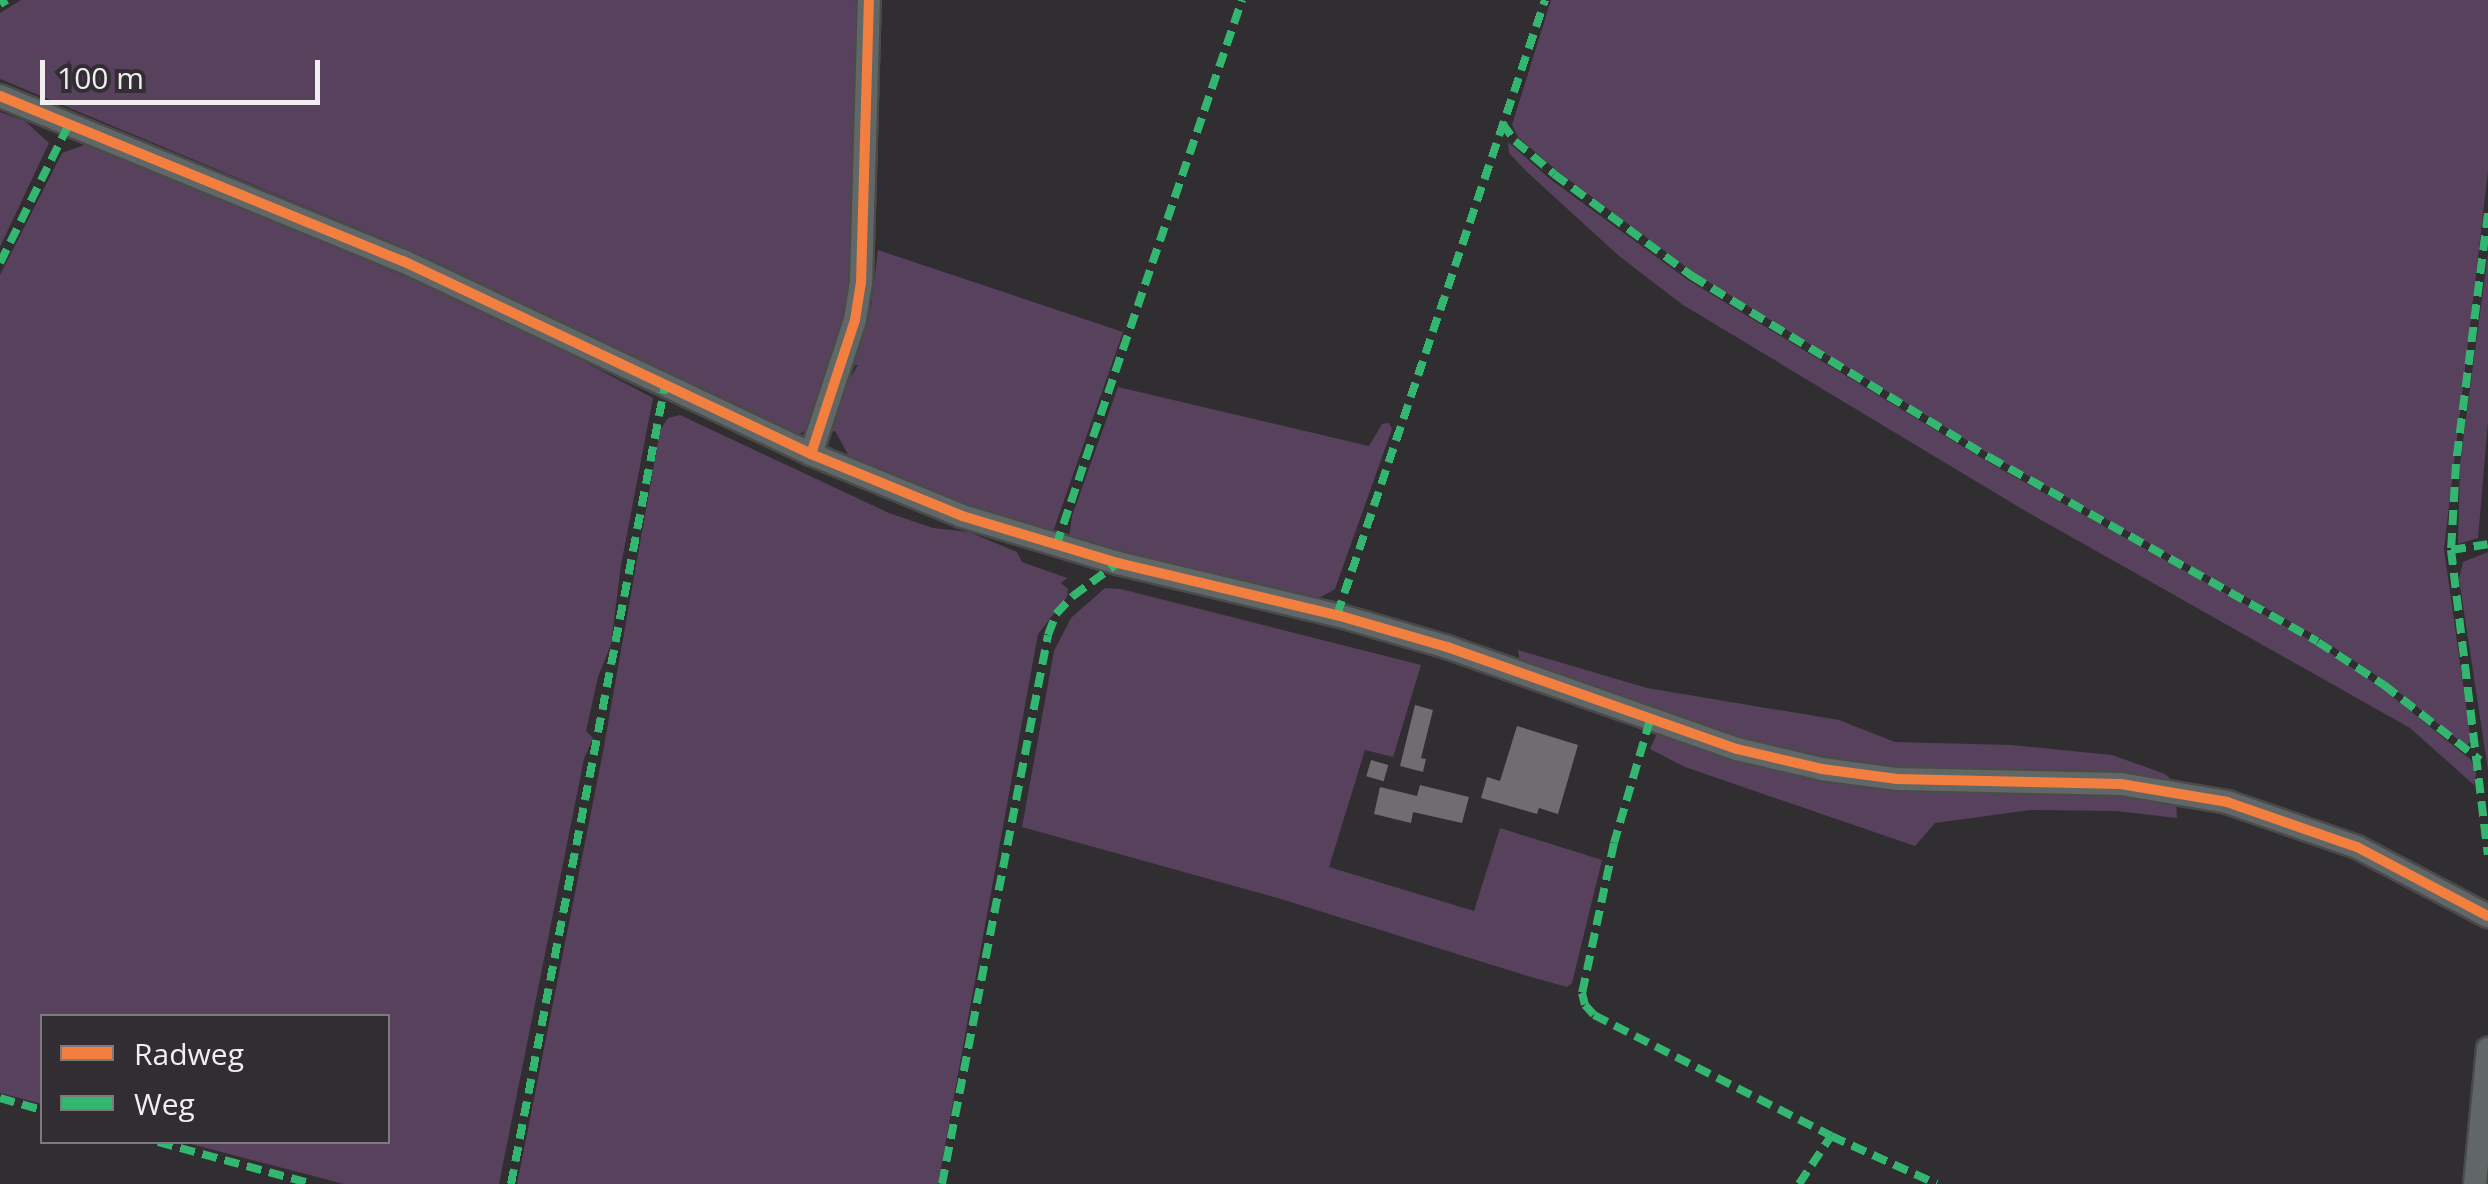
<!DOCTYPE html>
<style>
body{margin:0}
#map{position:relative;width:2488px;height:1184px;overflow:hidden;background:#302e31;font-family:"Open Sans",sans-serif}
div>[style]{position:absolute}
[style*='--x']{left:calc(var(--x)*1px);top:calc(var(--y)*1px);width:calc(var(--w)*1px);rotate:calc(var(--a)*1deg)}
.green>*{inset:0;background:#58415d}
.building>*{inset:0;background:#6f6d6f;transform-origin:0 0}
.roads{filter:drop-shadow(2px 0 #4b4a4b) drop-shadow(-2px 0 #4b4a4b) drop-shadow(0 2px #4b4a4b) drop-shadow(0 -2px #4b4a4b)}
.secondary>*{height:22px;margin:-11px;padding:0 11px;transform-origin:11px;border-radius:11px;background:#606766}
.quiet>*{height:8px;margin-top:-4px;transform-origin:0;background:repeating-linear-gradient(90deg,#33b770 0 15px,transparent 0 23px)}
.cycleway>*{height:10px;margin:-5px;padding:0 5px;transform-origin:5px;border-radius:5px;background:#f27e40}
span{translate:-50% -50%;white-space:nowrap;text-align:center;line-height:1.15;-webkit-text-stroke:10px #312d32;paint-order:stroke}
.legend{position:absolute;left:40px;top:1014px;width:350px;height:130px;box-sizing:border-box;background:#312d32;border:2px solid #7d7a7e;margin:0;padding:12px 18px;list-style:none;font-size:30px;color:#f0eef1}
.legend li{display:flex;align-items:center;gap:20px;height:50px}
.legend b{width:50px;border:2px solid #7d7a7e}
.scale{position:absolute;left:40px;top:60px;width:280px;height:45px;box-sizing:border-box;border:5px solid #f0eef1;border-top:0;padding-left:12px;font-size:30px;line-height:35px;white-space:nowrap;color:#f0eef1;-webkit-text-stroke:8px #312d32;paint-order:stroke}
</style>
<div id="map">
<div class="green">
<div style="clip-path:polygon(21px 0,856px 0,850px 270px,842px 322px,805px 431px,795px 436px,783px 432px,403px 247px,0 79px,0 13px)"></div>
<div style="clip-path:polygon(1551px 0,2488px 0,2488px 171px,2444px 549px,2471px 741px,2466px 746px,2386px 682px,2320px 638px,1991px 455px,1694px 273px,1556px 170px,1518px 137px,1512px 125px)"></div>
<div style="clip-path:polygon(0 112px,25px 121px,49px 143px,0 247px)"></div>
<div style="clip-path:polygon(1508px 142px,1550px 179px,1688px 280px,1988px 462px,2317px 644px,2383px 689px,2471px 760px,2476px 774px,2474px 785px,2410px 728px,2022px 509px,1683px 305px,1619px 256px,1527px 172px,1509px 153px)"></div>
<div style="clip-path:polygon(87px 144px,436px 290px,452px 292px,653px 398px,621px 565px,611px 644px,598px 677px,586px 731px,593px 738px,584px 759px,499px 1184px,344px 1184px,183px 1142px,388px 1142px,388px 1016px,42px 1016px,42px 1104px,0 1093px,0 275px,62px 153px)"></div>
<div style="clip-path:polygon(878px 250px,1123px 332px,1054px 529px,1046px 531px,964px 506px,850px 458px,835px 431px,829px 432px,836px 400px,858px 365px,850px 365px,871px 307px)"></div>
<div style="clip-path:polygon(2488px 253px,2488px 422px,2478px 538px,2458px 544px,2460px 464px)"></div>
<div style="clip-path:polygon(1118px 387px,1369px 446px,1382px 424px,1389px 423px,1392px 429px,1335px 589px,1321px 597px,1307px 597px,1069px 537px,1072px 516px)"></div>
<div style="clip-path:polygon(680px 415px,889px 513px,933px 528px,969px 532px,1017px 552px,1022px 562px,1067px 578px,1061px 583px,1068px 589px,1067px 597px,1038px 634px,938px 1184px,517px 1184px,603px 752px,660px 430px,668px 418px)"></div>
<div style="clip-path:polygon(2488px 552px,2488px 770px,2459px 579px,2463px 562px)"></div>
<div style="clip-path:polygon(1105px 588px,1121px 589px,1421px 665px,1393px 757px,1365px 750px,1329px 867px,1474px 911px,1500px 828px,1602px 860px,1572px 983px,1567px 987px,1531px 977px,1281px 899px,1022px 827px,1054px 651px,1071px 618px)"></div>
<div style="clip-path:polygon(1518px 650px,1647px 688px,1839px 720px,1895px 742px,2012px 745px,2112px 755px,2165px 774px,2175px 783px,2177px 818px,2116px 811px,2030px 810px,1935px 823px,1915px 846px,1685px 767px,1650px 749px,1665px 716px,1520px 663px)"></div>
</div>
<div class="building">
<div style="clip-path:polygon(1415px 705px,1433px 710px,1421px 758px,1426px 759px,1423px 772px,1400px 766px)"></div>
<div style="clip-path:polygon(1517px 726px,1578px 745px,1558px 814px,1539px 808px,1537px 814px,1481px 798px,1487px 777px,1500px 781px)"></div>
<div style="left:1371px;top:760px;width:18px;height:17px;rotate:16deg"></div>
<div style="clip-path:polygon(1420px 785px,1469px 797px,1462px 823px,1413px 812px,1411px 823px,1374px 814px,1380px 787px,1417px 796px)"></div>
</div>
<div class="roads">
<div class="secondary">
<div style="--x:0;--y:96;--w:435;--a:22.3"></div>
<div style="--x:403;--y:261;--w:451;--a:25.3"></div>
<div style="--x:811;--y:454;--w:163;--a:22.3"></div>
<div style="--x:962;--y:516;--w:163;--a:16.8"></div>
<div style="--x:1118;--y:563;--w:225;--a:13.4"></div>
<div style="--x:1337;--y:615;--w:115;--a:16.2"></div>
<div style="--x:1447;--y:647;--w:307;--a:19.4"></div>
<div style="--x:1737;--y:749;--w:87;--a:13.2"></div>
<div style="--x:1822;--y:769;--w:76;--a:7.6"></div>
<div style="--x:1897;--y:779;--w:224;--a:1.3"></div>
<div style="--x:2121;--y:784;--w:108;--a:9.6"></div>
<div style="--x:2227;--y:802;--w:138;--a:19.1"></div>
<div style="--x:2357;--y:847;--w:148;--a:27.8"></div>
<div style="--x:811;--y:454;--w:141;--a:-71.8"></div>
<div style="--x:855;--y:320;--w:37;--a:-81"></div>
<div style="--x:861;--y:283;--w:283;--a:-88.4"></div>
<div style="--x:2475;--y:1184;--w:136;--a:-84.5"></div>
</div>
</div>
<div class="quiet">
<div style="--x:0;--y:4;--w:8;--a:-30"></div>
<div style="--x:1502;--y:123;--w:22;--a:54"></div>
<div style="--x:1515;--y:141;--w:51;--a:40.2"></div>
<div style="--x:1554;--y:174;--w:172;--a:36.5"></div>
<div style="--x:1692;--y:276;--w:348;--a:31.4"></div>
<div style="--x:1989;--y:457;--w:377;--a:29.3"></div>
<div style="--x:2318;--y:642;--w:79;--a:33.1"></div>
<div style="--x:2384;--y:685;--w:122;--a:38"></div>
<div style="--x:2488;--y:213;--w:253;--a:97.3"></div>
<div style="--x:2456;--y:464;--w:86;--a:93.3"></div>
<div style="--x:2451;--y:550;--w:307;--a:83.1"></div>
<div style="--x:0;--y:263;--w:155;--a:-63.6"></div>
<div style="--x:1056;--y:546;--w:577;--a:-71.19"></div>
<div style="--x:2451;--y:550;--w:37;--a:-9"></div>
<div style="--x:1337;--y:615;--w:649;--a:-71.31"></div>
<div style="--x:1650;--y:720;--w:128;--a:106.3"></div>
<div style="--x:1614;--y:843;--w:153;--a:102"></div>
<div style="--x:1582;--y:993;--w:12;--a:76"></div>
<div style="--x:1585;--y:1005;--w:13;--a:48"></div>
<div style="--x:1594;--y:1015;--w:266;--a:27"></div>
<div style="--x:1831;--y:1136;--w:116;--a:24.4"></div>
<div style="--x:0;--y:1098;--w:44;--a:15.9"></div>
<div style="--x:158;--y:1142;--w:161;--a:15.2"></div>
<div style="--x:511;--y:1184;--w:814;--a:-79.09"></div>
<div style="--x:942;--y:1184;--w:559;--a:-79.07"></div>
<div style="--x:1048;--y:635;--w:22;--a:-69"></div>
<div style="--x:1056;--y:614;--w:25;--a:-47"></div>
<div style="--x:1073;--y:596;--w:56;--a:-36.3"></div>
<div style="--x:1799;--y:1184;--w:58;--a:-56.3"></div>
</div>
<div class="cycleway">
<div style="--x:0;--y:96;--w:435;--a:22.3"></div>
<div style="--x:403;--y:261;--w:451;--a:25.3"></div>
<div style="--x:811;--y:454;--w:163;--a:22.3"></div>
<div style="--x:962;--y:516;--w:163;--a:16.8"></div>
<div style="--x:1118;--y:563;--w:225;--a:13.4"></div>
<div style="--x:1337;--y:615;--w:115;--a:16.2"></div>
<div style="--x:1447;--y:647;--w:307;--a:19.4"></div>
<div style="--x:1737;--y:749;--w:87;--a:13.2"></div>
<div style="--x:1822;--y:769;--w:76;--a:7.6"></div>
<div style="--x:1897;--y:779;--w:224;--a:1.3"></div>
<div style="--x:2121;--y:784;--w:108;--a:9.6"></div>
<div style="--x:2227;--y:802;--w:138;--a:19.1"></div>
<div style="--x:2357;--y:847;--w:148;--a:27.8"></div>
<div style="--x:811;--y:454;--w:141;--a:-71.8"></div>
<div style="--x:855;--y:320;--w:37;--a:-81"></div>
<div style="--x:861;--y:283;--w:283;--a:-88.4"></div>
</div>
<ul class="legend">
<li><b style="height:12px;background:#f27e40"></b>Radweg</li>
<li><b style="height:12px;background:#33b770"></b>Weg</li>
</ul>
<div class="scale">100 m</div>
</div>
